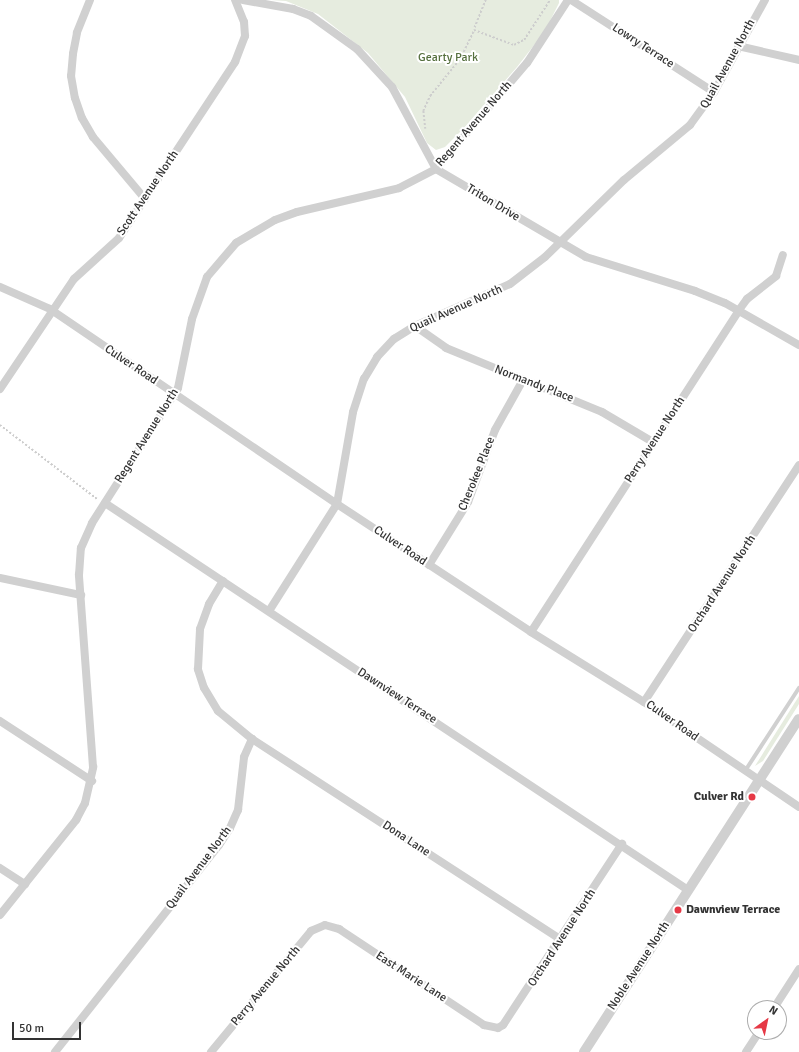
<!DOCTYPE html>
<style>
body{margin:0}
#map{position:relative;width:799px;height:1052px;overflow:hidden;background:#fff;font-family:Signika,sans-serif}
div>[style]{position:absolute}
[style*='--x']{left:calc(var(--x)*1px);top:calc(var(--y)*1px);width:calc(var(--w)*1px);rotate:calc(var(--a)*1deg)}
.green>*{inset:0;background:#e6ecdf}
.path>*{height:1.5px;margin-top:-0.75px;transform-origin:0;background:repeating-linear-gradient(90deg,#cdcdcd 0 2px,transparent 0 4px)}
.service>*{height:4px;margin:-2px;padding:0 2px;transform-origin:2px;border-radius:2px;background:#d0d0d0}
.minor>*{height:8px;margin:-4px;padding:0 4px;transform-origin:4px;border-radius:4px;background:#d0d0d0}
.tertiary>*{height:10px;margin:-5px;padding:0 5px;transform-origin:5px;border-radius:5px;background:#d0d0d0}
.dots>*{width:11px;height:11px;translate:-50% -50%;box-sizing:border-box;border:2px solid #fff;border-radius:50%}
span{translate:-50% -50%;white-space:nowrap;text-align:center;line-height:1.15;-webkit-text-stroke:4px #fff;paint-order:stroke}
.street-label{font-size:12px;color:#333}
.park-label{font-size:12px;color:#56703f}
.poi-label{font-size:12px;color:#333;font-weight:700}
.right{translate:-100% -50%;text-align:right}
.left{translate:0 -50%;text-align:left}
.north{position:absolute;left:747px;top:1000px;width:40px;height:40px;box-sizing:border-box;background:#fff;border:1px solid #adadad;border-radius:50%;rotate:33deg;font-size:11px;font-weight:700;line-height:16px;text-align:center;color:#333}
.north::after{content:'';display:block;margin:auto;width:14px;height:18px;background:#e63946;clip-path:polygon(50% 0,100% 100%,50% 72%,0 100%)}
.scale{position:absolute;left:12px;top:1022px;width:69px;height:18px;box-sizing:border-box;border:2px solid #333;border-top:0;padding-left:5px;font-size:12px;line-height:14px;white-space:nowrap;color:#333;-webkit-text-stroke:3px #fff;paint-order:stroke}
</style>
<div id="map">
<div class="green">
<div style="clip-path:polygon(271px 0,559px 0,559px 3px,545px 31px,517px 67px,463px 129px,445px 147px,436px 150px,427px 143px,405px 97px,368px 53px,318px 14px,286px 1px)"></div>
<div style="clip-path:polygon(799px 696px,799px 704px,763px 761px,755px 766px)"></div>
</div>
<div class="path">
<div style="--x:486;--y:0;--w:32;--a:112"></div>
<div style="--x:474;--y:30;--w:43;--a:20.6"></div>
<div style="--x:514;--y:45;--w:11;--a:-27"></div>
<div style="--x:524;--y:40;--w:48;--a:-57"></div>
<div style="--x:425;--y:129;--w:18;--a:-96"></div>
<div style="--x:423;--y:111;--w:17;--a:-65"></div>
<div style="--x:430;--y:96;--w:48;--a:-51"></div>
<div style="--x:460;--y:59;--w:32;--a:-64"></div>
<div style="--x:0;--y:425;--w:122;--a:37.3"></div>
</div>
<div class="service">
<div style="--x:745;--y:771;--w:99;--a:-57"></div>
</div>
<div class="minor">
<div style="--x:90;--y:0;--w:35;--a:112"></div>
<div style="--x:77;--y:33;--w:21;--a:101"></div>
<div style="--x:73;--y:54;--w:22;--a:95"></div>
<div style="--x:71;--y:76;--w:22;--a:80"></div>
<div style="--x:75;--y:98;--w:21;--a:71"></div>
<div style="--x:82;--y:118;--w:22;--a:60"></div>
<div style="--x:93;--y:137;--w:81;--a:50"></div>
<div style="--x:243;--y:0;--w:51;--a:10.2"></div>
<div style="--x:293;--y:9;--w:19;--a:21"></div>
<div style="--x:311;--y:16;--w:57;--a:35.7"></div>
<div style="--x:357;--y:49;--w:52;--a:47.4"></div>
<div style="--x:392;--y:87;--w:93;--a:61.8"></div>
<div style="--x:436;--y:169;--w:174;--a:30.4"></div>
<div style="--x:586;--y:257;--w:114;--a:17.3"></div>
<div style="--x:695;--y:291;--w:32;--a:22"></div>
<div style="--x:725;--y:303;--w:85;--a:29.6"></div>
<div style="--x:571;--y:0;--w:170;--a:32.8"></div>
<div style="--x:738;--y:46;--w:63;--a:12.9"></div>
<div style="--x:0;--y:287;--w:55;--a:23.7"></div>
<div style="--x:50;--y:309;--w:347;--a:34.2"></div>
<div style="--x:337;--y:504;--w:232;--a:33.4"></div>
<div style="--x:531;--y:632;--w:133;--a:31.8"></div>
<div style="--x:644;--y:702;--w:187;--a:34.1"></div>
<div style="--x:415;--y:326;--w:38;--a:35"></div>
<div style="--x:446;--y:348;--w:169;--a:22.3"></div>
<div style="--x:602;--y:412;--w:59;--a:30.5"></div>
<div style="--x:0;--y:389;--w:133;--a:-56.1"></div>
<div style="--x:74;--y:279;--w:61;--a:-42.3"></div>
<div style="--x:119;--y:238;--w:211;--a:-56.6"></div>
<div style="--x:235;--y:62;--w:28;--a:-69"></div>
<div style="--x:245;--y:36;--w:14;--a:-94"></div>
<div style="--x:244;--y:22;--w:24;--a:-112"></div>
<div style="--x:105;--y:503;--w:700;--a:33.58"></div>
<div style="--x:429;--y:565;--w:74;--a:-58.2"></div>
<div style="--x:468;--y:502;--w:77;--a:-69.4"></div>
<div style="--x:495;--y:430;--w:57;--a:-60.8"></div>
<div style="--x:0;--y:578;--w:83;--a:11.9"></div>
<div style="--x:269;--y:611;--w:127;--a:-57.6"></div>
<div style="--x:337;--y:504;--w:93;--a:-80.1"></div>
<div style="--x:353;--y:412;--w:35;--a:-72"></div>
<div style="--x:364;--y:379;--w:26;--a:-59"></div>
<div style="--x:377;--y:357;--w:25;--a:-47"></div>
<div style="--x:394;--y:339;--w:25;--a:-32"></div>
<div style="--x:415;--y:326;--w:104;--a:-23.9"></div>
<div style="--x:510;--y:284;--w:44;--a:-37.6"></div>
<div style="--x:545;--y:257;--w:110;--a:-44.3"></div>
<div style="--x:624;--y:180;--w:86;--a:-39.8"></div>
<div style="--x:690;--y:125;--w:41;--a:-54"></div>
<div style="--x:714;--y:92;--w:105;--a:-61"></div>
<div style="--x:531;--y:632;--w:383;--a:-57.1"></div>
<div style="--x:739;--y:310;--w:14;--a:-54"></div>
<div style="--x:747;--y:299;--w:37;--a:-38"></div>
<div style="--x:776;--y:276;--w:22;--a:-72"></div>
<div style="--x:644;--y:702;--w:283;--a:-56.8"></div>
<div style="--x:0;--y:721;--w:110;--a:33.1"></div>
<div style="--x:252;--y:739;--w:367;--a:33"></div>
<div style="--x:0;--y:868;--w:30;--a:33"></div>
<div style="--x:0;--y:915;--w:122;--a:-51.3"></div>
<div style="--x:76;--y:820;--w:19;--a:-62"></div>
<div style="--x:85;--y:803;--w:37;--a:-77"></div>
<div style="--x:93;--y:767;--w:193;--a:-94.2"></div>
<div style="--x:79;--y:575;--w:27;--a:-86"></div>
<div style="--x:81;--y:548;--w:27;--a:-66"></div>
<div style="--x:92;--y:523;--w:160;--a:-57.5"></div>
<div style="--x:178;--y:388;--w:70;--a:-78.5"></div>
<div style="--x:192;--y:319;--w:45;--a:-70.3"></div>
<div style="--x:207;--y:277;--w:45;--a:-49.5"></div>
<div style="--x:236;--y:243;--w:45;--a:-30.5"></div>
<div style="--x:275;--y:220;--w:23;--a:-20"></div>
<div style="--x:297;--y:212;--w:105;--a:-13.2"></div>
<div style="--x:399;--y:188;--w:42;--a:-27.2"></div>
<div style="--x:436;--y:169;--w:140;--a:-49.4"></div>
<div style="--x:527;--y:63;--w:75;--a:-56.9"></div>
<div style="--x:774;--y:1008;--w:46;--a:-57.3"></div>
<div style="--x:55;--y:1052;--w:264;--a:-51.6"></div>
<div style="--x:219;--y:845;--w:20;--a:-57"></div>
<div style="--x:230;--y:828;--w:20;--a:-66"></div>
<div style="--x:238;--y:810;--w:53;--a:-83.5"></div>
<div style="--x:244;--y:757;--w:20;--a:-66"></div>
<div style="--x:252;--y:739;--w:44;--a:-140.5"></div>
<div style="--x:218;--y:711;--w:27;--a:-121"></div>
<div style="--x:204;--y:688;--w:20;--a:-108"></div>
<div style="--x:198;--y:669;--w:40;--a:-87.1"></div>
<div style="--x:200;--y:629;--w:27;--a:-70"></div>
<div style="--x:209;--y:604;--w:27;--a:-59"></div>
<div style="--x:211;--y:1052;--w:157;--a:-50.4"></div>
<div style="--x:311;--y:931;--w:15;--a:-23"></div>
<div style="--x:325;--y:925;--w:15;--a:16"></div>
<div style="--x:339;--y:929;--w:174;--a:33.5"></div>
<div style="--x:484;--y:1025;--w:14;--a:12"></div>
<div style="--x:498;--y:1028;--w:6;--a:-31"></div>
<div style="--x:503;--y:1025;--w:217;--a:-56.7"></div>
<div style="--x:746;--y:1052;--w:24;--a:-57"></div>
</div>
<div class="tertiary">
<div style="--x:584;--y:1052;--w:396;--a:-57.2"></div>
</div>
<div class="dots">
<div style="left:752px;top:797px;background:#e63946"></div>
<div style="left:678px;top:910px;background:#e63946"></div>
</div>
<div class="street-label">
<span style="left:643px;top:46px;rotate:33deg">Lowry Terrace</span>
<span style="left:728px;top:64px;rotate:-61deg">Quail Avenue North</span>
<span style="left:474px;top:124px;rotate:-49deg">Regent Avenue North</span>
<span style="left:148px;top:193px;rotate:-56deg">Scott Avenue North</span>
<span style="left:493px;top:203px;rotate:31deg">Triton Drive</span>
<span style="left:456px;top:309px;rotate:-24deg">Quail Avenue North</span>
<span style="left:131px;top:365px;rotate:34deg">Culver Road</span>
<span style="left:534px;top:384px;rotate:21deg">Normandy Place</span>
<span style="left:147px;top:436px;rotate:-58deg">Regent Avenue North</span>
<span style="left:655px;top:440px;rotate:-57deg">Perry Avenue North</span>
<span style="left:477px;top:474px;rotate:-68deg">Cherokee Place</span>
<span style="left:400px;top:546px;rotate:34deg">Culver Road</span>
<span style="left:722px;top:584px;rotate:-57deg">Orchard Avenue North</span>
<span style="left:397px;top:696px;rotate:33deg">Dawnview Terrace</span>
<span style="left:672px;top:721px;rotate:35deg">Culver Road</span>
<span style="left:406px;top:839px;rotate:33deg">Dona Lane</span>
<span style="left:199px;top:868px;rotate:-53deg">Quail Avenue North</span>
<span style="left:562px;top:938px;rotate:-57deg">Orchard Avenue North</span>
<span style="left:639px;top:966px;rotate:-57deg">Noble Avenue North</span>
<span style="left:411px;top:977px;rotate:33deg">East Marie Lane</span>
<span style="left:266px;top:986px;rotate:-50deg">Perry Avenue North</span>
</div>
<div class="park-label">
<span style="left:448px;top:58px">Gearty Park</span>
</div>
<div class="poi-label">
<span class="right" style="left:744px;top:797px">Culver Rd</span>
<span class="left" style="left:686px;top:910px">Dawnview Terrace</span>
</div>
<div class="north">N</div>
<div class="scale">50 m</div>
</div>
